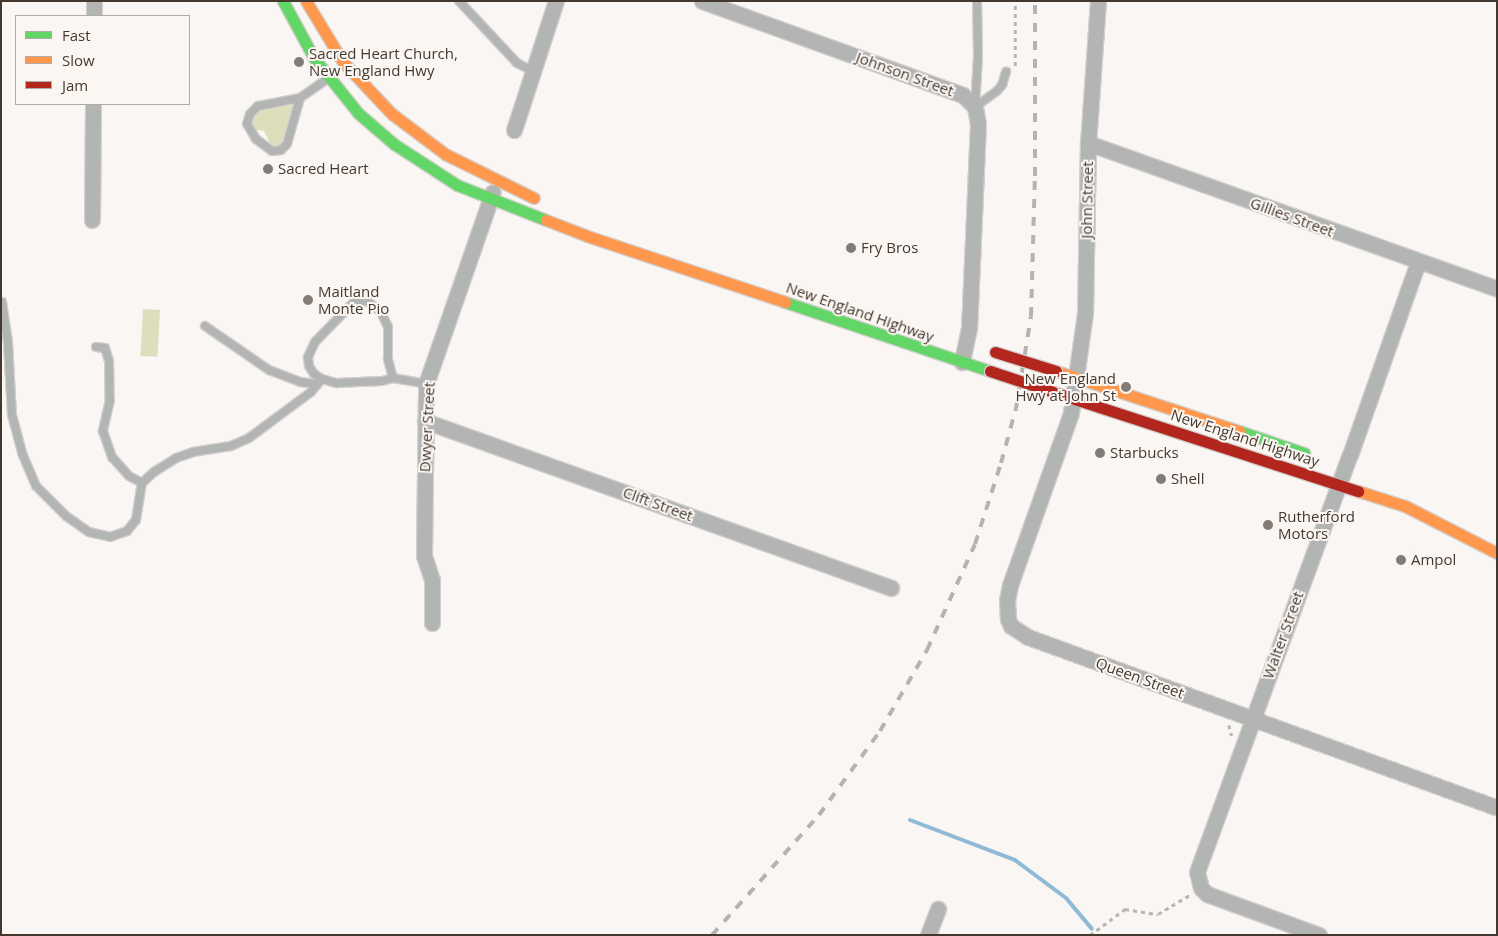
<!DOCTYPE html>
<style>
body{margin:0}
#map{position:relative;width:1498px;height:936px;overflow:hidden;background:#f9f6f4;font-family:"Open Sans",sans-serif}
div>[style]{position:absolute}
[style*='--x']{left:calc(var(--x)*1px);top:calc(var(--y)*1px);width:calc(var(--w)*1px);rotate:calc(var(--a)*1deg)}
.green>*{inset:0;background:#dddebc;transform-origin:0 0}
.stream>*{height:4px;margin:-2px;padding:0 2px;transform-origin:2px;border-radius:2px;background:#8fbad6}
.path>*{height:2.5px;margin-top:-1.25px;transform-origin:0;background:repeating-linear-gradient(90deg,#b7b6b5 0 4px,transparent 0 8px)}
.roads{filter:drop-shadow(1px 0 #d4d0ce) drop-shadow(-1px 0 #d4d0ce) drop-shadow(0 1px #d4d0ce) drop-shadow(0 -1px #d4d0ce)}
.lane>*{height:8px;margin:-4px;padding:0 4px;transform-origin:4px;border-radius:4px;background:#b2b5b3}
.street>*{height:15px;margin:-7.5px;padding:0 7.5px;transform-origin:7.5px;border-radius:7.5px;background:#b2b5b3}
.fast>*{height:11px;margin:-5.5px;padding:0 5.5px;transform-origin:5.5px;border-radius:5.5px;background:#63d668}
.slow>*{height:11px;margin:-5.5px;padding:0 5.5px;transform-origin:5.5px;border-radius:5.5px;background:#ff974d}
.jam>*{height:11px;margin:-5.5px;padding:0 5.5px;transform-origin:5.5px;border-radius:5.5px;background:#b3261e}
.rail>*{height:4px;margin-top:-2px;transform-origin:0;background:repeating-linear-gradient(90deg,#b3b4b2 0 9px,transparent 0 18px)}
.bridges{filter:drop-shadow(1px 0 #d4d0ce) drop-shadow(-1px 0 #d4d0ce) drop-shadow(0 1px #d4d0ce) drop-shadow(0 -1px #d4d0ce)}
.jam-bridge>*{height:11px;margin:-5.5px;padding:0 5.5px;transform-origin:5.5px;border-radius:5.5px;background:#b3261e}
.dots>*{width:14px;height:14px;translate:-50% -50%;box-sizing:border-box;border:2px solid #fbf6f2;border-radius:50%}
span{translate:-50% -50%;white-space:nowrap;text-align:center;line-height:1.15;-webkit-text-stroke:4px #fbf6f2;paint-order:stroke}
.poi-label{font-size:15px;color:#433931}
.left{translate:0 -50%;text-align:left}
.right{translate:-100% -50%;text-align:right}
.street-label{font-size:15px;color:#433931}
.frame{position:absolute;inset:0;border:2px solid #433931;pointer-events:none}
.legend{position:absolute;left:15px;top:15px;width:175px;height:90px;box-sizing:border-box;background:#fbf6f2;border:1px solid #b1aaa5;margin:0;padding:6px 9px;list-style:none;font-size:15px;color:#433931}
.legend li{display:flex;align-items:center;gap:10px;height:25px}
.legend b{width:25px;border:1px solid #b1aaa5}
</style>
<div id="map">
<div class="green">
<div style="clip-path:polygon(294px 105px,283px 142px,279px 146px,271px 145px,264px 131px,257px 130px,252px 124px,252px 116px,256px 110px)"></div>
<div style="left:143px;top:309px;width:17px;height:47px;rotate:3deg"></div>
</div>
<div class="stream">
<div style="--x:910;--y:820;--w:112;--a:20.9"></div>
<div style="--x:1015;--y:860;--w:64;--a:36.7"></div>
<div style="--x:1066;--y:898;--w:40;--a:50"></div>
</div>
<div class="path">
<div style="--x:1015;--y:66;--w:65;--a:-90"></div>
<div style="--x:1229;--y:725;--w:11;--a:75"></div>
<div style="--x:1090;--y:935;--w:44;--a:-36.6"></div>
<div style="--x:1125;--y:909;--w:33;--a:9"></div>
<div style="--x:1158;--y:914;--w:37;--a:-31"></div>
</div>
<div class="roads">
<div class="lane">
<div style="--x:459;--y:1;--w:85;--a:46.9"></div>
<div style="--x:517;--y:63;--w:18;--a:27"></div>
<div style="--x:300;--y:98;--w:43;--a:169.2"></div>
<div style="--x:258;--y:106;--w:11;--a:135"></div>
<div style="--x:250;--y:114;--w:10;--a:107"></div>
<div style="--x:247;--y:124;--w:17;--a:59"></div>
<div style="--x:256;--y:139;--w:20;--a:37"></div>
<div style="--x:272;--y:151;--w:9;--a:-6"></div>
<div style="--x:281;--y:150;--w:8;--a:-45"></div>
<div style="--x:287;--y:144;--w:48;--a:-74.2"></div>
<div style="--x:300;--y:98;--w:33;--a:-35"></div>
<div style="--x:975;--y:107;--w:51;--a:-86.6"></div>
<div style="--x:978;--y:56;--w:55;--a:-91"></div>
<div style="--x:975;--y:107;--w:27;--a:-36"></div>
<div style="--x:997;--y:91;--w:8;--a:-50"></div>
<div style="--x:1002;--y:85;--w:14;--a:-73"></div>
<div style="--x:2;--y:302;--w:40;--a:81.5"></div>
<div style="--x:8;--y:342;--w:73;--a:86.9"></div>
<div style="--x:12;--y:415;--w:39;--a:75"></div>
<div style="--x:22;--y:453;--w:36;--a:67"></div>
<div style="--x:36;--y:486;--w:42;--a:45"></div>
<div style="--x:66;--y:516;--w:28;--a:35"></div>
<div style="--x:89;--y:532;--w:22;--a:13"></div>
<div style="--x:110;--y:537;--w:18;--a:-19"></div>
<div style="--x:127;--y:531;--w:14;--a:-51"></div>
<div style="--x:136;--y:520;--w:37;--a:-81"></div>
<div style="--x:142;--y:483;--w:16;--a:-43"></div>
<div style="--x:154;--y:472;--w:26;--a:-32"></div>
<div style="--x:176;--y:458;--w:18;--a:-19"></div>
<div style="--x:193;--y:452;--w:38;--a:-9"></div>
<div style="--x:231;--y:446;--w:20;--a:-24"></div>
<div style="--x:249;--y:438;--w:77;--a:-36.6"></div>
<div style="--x:311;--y:392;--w:17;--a:-50"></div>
<div style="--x:205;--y:326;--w:78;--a:34.5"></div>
<div style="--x:269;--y:370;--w:33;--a:21"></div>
<div style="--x:300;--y:382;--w:17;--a:7"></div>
<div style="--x:96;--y:347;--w:9;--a:6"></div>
<div style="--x:105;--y:348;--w:14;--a:73"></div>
<div style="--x:109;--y:361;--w:39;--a:89"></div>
<div style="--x:110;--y:400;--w:32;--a:103"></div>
<div style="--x:103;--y:431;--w:28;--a:71"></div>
<div style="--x:112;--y:457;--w:25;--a:48"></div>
<div style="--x:129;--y:476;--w:15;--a:28"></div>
<div style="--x:393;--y:378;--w:20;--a:-105"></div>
<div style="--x:388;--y:359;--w:32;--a:-90"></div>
<div style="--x:388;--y:327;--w:17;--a:-115"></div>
<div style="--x:381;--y:312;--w:18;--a:-142"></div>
<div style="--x:367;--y:301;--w:14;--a:172"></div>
<div style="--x:353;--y:303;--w:54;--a:134.3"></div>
<div style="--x:315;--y:342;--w:17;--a:115"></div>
<div style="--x:308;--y:357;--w:9;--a:84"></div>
<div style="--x:309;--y:366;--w:9;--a:58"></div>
<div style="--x:314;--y:374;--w:9;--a:32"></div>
<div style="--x:322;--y:379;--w:15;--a:16"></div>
<div style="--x:336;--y:383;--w:46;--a:-2.5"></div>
<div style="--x:382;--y:381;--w:11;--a:-15"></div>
<div style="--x:393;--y:378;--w:34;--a:10"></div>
</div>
<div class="street">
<div style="--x:702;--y:1;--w:277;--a:19.8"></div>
<div style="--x:963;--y:95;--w:17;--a:45"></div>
<div style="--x:975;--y:107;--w:17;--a:80"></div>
<div style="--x:978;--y:124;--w:204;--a:92.5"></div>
<div style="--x:969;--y:328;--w:35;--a:102"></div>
<div style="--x:1098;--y:1;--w:142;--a:94"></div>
<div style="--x:1088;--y:143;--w:170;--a:91"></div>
<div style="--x:1085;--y:313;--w:101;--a:98"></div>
<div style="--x:1071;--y:413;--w:182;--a:109.5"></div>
<div style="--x:1010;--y:585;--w:15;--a:101"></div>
<div style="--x:1007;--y:600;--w:19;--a:87"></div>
<div style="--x:1008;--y:619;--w:8;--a:67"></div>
<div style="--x:1011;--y:626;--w:20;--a:33"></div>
<div style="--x:1028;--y:637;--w:499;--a:20"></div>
<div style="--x:94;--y:16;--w:15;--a:-90"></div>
<div style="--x:514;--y:130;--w:136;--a:-72"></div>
<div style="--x:1088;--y:143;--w:434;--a:19.6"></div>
<div style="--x:92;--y:220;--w:116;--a:-89.5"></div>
<div style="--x:425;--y:421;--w:495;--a:19.7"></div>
<div style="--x:432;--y:623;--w:43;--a:-90"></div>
<div style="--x:432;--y:580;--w:25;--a:-108"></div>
<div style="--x:424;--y:556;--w:172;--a:-89.3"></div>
<div style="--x:426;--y:384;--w:203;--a:-70.8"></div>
<div style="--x:928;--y:935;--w:28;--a:-69"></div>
<div style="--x:1319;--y:935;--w:119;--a:-159.9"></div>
<div style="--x:1207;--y:894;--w:8;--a:-135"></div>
<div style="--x:1201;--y:888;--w:16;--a:-104"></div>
<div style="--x:1197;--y:872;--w:444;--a:-69.9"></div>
<div style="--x:1350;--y:455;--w:205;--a:-70.6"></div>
</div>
<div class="fast">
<div style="--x:283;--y:1;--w:65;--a:61.5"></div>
<div style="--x:314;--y:58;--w:70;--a:51.3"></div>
<div style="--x:358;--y:113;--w:48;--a:40.7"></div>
<div style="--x:394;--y:144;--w:75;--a:33.1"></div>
<div style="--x:457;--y:185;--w:96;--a:21.5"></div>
<div style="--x:785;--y:302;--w:216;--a:18.6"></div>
<div style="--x:1239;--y:431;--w:69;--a:18.7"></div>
</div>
<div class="slow">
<div style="--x:306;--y:1;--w:71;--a:58.8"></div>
<div style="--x:343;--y:62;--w:71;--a:46.7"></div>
<div style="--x:392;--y:114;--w:66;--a:37"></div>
<div style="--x:445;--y:154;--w:99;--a:26.3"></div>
<div style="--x:546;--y:220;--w:44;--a:21.3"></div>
<div style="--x:587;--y:236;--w:209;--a:18.4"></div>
<div style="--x:1056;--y:371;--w:193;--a:18.2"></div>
<div style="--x:1358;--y:491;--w:49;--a:17.7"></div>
<div style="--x:1405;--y:506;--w:103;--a:27.1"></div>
</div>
<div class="jam">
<div style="--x:1053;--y:392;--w:321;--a:18"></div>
</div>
</div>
<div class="rail">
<div style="--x:712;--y:935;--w:161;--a:-48.3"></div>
<div style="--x:819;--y:815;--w:104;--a:-54"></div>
<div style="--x:880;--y:731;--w:94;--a:-59.9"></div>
<div style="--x:927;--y:650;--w:116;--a:-65.6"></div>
<div style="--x:975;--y:544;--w:85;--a:-72.2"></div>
<div style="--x:1001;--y:463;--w:57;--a:-74.7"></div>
<div style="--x:1016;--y:408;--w:93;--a:-80.7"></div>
<div style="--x:1031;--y:316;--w:140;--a:-88.4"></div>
<div style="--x:1035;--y:176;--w:175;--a:-90"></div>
</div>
<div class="bridges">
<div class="jam-bridge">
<div style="--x:995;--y:352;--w:64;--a:17.3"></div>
<div style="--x:990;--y:371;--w:66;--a:18.4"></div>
</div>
</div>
<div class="dots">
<div style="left:299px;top:62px;background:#837b75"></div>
<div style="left:268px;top:169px;background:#837b75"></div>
<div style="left:851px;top:248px;background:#837b75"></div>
<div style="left:308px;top:300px;background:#837b75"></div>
<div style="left:1126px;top:387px;background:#837b75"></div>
<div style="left:1100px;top:453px;background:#837b75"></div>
<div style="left:1161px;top:479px;background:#837b75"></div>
<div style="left:1268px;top:525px;background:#837b75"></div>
<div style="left:1401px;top:560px;background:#837b75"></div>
</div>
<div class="poi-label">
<span class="left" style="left:309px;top:62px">Sacred Heart Church,<br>New England Hwy</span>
<span class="left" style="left:278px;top:169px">Sacred Heart</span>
<span class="left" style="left:861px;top:248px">Fry Bros</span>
<span class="left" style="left:318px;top:300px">Maitland<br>Monte Pio</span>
<span class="right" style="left:1116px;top:387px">New England<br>Hwy at John St</span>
<span class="left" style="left:1110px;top:453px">Starbucks</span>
<span class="left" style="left:1171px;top:479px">Shell</span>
<span class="left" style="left:1278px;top:525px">Rutherford<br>Motors</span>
<span class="left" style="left:1411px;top:560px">Ampol</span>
</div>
<div class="street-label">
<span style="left:905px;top:74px;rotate:20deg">Johnson Street</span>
<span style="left:1087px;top:200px;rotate:-89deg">John Street</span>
<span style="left:1292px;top:217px;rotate:20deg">Gillies Street</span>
<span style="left:860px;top:312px;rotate:19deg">New England Highway</span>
<span style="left:427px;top:427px;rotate:-87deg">Dwyer Street</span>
<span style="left:1245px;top:438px;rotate:18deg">New England Highway</span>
<span style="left:658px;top:504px;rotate:20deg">Clift Street</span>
<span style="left:1283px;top:635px;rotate:-70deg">Walter Street</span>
<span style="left:1140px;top:678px;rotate:20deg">Queen Street</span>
</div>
<div class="frame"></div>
<ul class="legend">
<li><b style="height:6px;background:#63d668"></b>Fast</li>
<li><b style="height:6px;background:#ff974d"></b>Slow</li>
<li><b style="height:6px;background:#b3261e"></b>Jam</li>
</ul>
</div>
